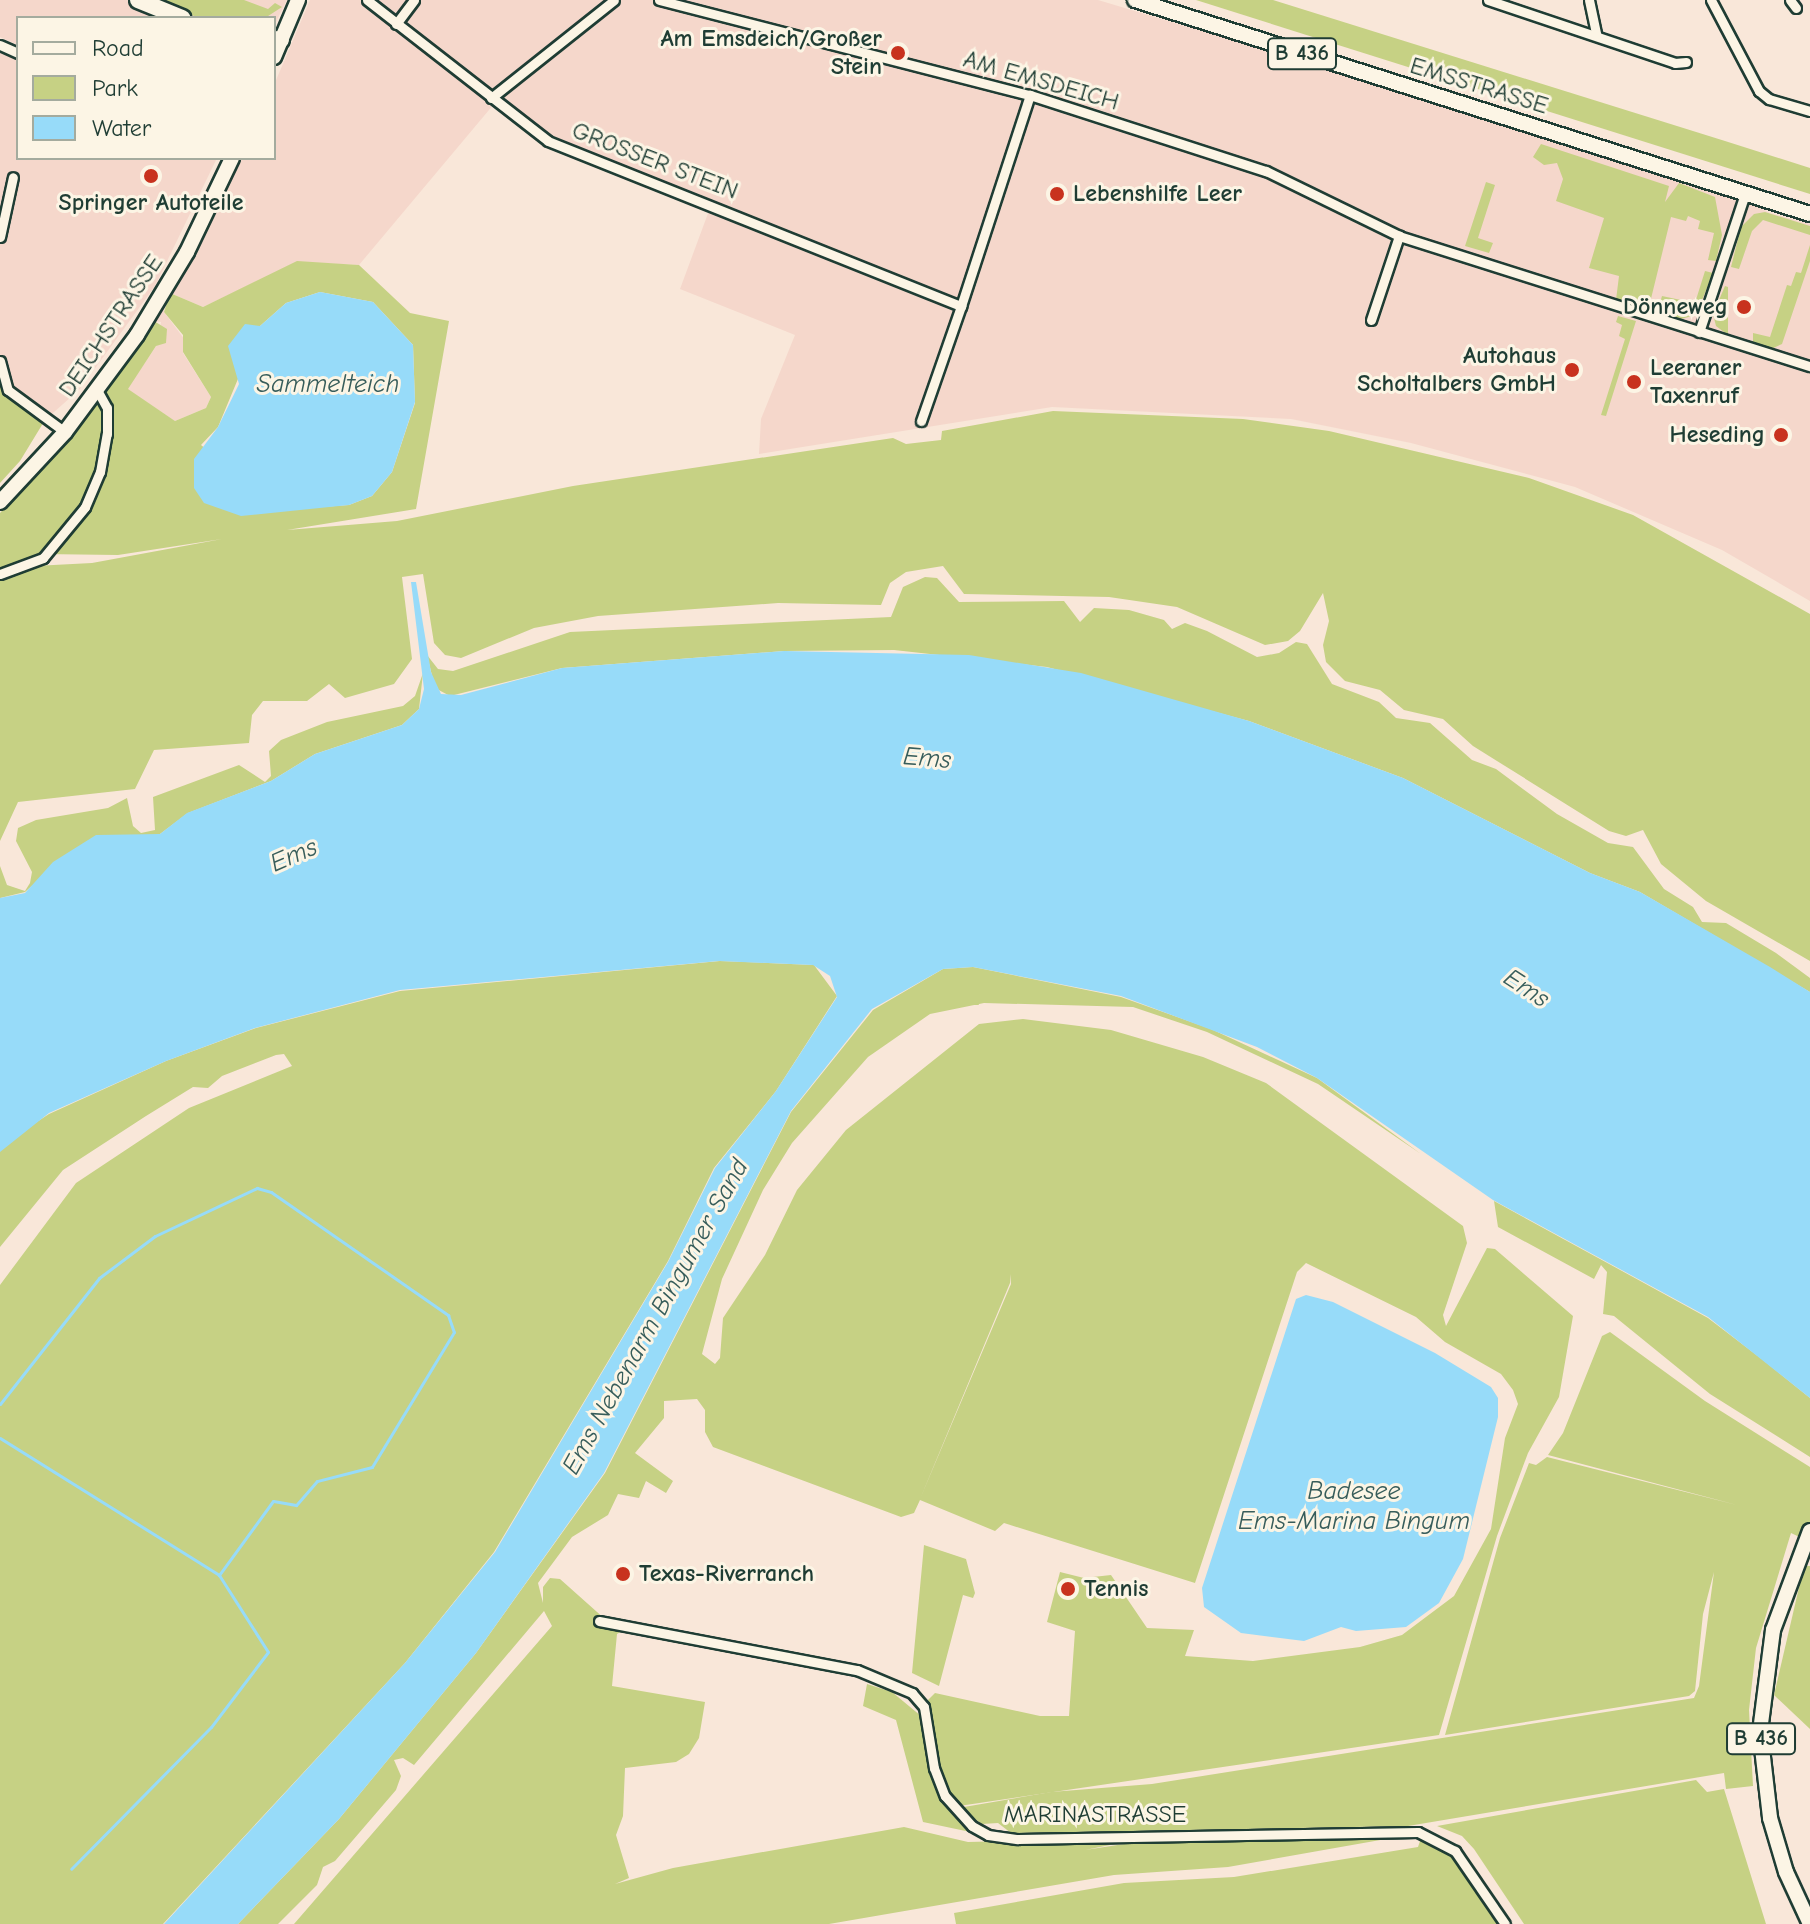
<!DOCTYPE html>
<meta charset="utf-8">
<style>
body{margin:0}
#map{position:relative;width:1810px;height:1924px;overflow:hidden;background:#f9e7d9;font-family:"Comic Neue",sans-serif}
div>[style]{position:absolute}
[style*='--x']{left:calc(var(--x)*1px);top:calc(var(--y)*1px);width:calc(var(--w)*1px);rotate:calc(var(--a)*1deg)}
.built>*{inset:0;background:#f5d7cb}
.green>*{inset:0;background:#c6d184}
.water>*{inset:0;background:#97dbf9}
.stream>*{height:3px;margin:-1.5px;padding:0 1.5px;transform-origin:1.5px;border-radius:1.5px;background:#97dbf9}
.roads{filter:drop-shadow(2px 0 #1f3d34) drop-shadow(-2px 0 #1f3d34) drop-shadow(0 2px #1f3d34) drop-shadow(0 -2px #1f3d34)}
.minor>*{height:9px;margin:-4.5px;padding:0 4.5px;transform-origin:4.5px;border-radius:4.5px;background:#fcf5e5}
.secondary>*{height:14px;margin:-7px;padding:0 7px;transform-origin:7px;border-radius:7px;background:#fcf5e5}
.primary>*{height:14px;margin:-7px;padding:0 7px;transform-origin:7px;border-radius:7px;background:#fcf5e5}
.trunk>*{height:16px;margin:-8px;padding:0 8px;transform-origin:8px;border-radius:8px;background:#fcf5e5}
.dots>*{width:22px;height:22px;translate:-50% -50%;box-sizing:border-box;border:4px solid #fcf5e5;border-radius:50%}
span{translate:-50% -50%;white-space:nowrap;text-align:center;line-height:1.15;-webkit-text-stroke:6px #fcf5e5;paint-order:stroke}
.shield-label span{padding:2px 6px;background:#fcf5e5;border:2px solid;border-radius:6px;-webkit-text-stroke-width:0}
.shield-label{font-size:22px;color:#1f3d34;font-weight:700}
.poi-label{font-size:24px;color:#1f3d34;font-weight:700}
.right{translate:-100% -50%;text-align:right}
.left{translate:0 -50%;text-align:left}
.street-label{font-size:24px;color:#1f3d34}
.water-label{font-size:26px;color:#375d5b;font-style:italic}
.legend{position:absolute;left:16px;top:16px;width:260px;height:144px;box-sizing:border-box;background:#fcf5e5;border:2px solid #a4ab9e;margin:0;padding:10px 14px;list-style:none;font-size:24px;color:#1f3d34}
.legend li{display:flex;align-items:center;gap:16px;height:40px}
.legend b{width:40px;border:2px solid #a4ab9e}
</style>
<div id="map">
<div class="built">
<div style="clip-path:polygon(0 0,287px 0,274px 26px,274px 18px,18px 18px,18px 45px,0 37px)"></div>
<div style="clip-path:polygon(310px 0,1098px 0,1713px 184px,1770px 213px,1810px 224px,1810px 601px,1722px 550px,1575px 487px,1411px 443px,1291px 419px,1052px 407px,759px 454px,761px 419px,795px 335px,680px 289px,710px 208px,547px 144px,494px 104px,359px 265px,297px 262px,203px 307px,170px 293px,241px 158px,274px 158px,274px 85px)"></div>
<div style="clip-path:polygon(0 51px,18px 59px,18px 158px,217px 158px,155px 286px,80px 389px,45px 420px,6px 390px,0 367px)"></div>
<div style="clip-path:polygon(166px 300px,164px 312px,185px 340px,183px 353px,211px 397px,206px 408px,175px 421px,127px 389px,157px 345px,161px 322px,154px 321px)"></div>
</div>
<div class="green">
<div style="clip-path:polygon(149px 0,244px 0,268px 9px,275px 3px,282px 7px,265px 18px,200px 18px)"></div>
<div style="clip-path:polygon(1196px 0,1273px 0,1725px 141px,1810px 168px,1810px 194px)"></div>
<div style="clip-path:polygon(1541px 144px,1669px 186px,1665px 202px,1679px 183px,1715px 197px,1722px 235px,1716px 261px,1708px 260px,1714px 233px,1698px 229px,1700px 221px,1688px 216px,1686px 221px,1671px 217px,1648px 311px,1616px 300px,1619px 276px,1589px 268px,1604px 218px,1556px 201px,1563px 179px,1557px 163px,1544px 165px,1533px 157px)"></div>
<div style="clip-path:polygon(1486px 182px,1495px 185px,1478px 238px,1493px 243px,1489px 253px,1465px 246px)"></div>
<div style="clip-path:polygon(1765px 212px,1810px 226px,1810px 235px,1763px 220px,1752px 231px,1739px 269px,1731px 267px,1741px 227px,1754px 214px)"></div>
<div style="clip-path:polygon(1810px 245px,1810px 261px,1782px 344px,1771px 349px,1753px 343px,1753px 333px,1770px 337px,1787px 285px,1791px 286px,1796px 272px,1801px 273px)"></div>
<div style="clip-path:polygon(evenodd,297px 261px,359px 265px,410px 313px,449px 321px,416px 509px,287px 530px,397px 521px,573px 486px,893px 438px,906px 444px,941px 440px,942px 431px,1053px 411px,1243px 419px,1329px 431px,1529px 478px,1633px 515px,1810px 614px,1810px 961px,1706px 901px,1661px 864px,1643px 830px,1626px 836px,1609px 831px,1473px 746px,1443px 719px,1404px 710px,1380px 690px,1345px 681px,1326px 662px,1323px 645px,1329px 621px,1323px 593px,1300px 631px,1288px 641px,1265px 645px,1177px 607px,1109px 597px,964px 594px,943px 566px,906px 572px,890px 583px,881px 605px,778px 603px,598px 616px,534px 628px,461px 658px,445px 655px,434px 643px,423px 574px,402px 577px,412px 659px,394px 684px,345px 698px,329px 684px,307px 701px,263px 701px,252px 715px,249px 743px,154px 750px,135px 789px,18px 802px,0 841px,0 579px,34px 566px,92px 563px,222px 539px,118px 555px,41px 554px,0 571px,0 513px,70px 436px,154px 321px,167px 329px,166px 343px,156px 346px,128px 389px,175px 421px,206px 408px,211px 397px,183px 352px,183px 335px,164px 312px,170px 293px,203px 307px,297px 261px,320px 292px,373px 302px,413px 345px,415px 403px,392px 472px,372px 496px,349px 505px,280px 510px,201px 445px,218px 427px,260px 326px,286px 303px,320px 292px)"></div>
<div style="clip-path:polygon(1705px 271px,1713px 273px,1696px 315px,1681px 319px,1657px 313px,1662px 296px,1695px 303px)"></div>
<div style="clip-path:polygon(1725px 286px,1728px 287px,1728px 335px,1716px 326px,1713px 314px)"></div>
<div style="clip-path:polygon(1618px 316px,1636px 321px,1606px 416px,1601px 415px,1625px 339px,1619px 336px,1622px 325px,1616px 322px)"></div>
<div style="clip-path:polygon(0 367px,6px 390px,45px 420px,20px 461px,0 483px)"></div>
<div style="clip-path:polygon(925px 577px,937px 578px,959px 602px,1064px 601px,1080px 622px,1094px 608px,1129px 610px,1164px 620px,1172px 629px,1185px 623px,1207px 631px,1257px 657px,1279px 653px,1296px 642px,1307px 644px,1332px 684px,1379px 702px,1396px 718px,1430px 723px,1472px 760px,1496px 769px,1557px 814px,1608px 843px,1633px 847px,1664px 889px,1693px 907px,1702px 922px,1726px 923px,1776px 953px,1810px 978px,1810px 992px,1640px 892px,1590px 873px,1403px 778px,1249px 721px,1047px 667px,894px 650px,784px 651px,562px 668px,450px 696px,435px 688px,427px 655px,438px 669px,453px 671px,570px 632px,891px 617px,903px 587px)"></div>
<div style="clip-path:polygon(423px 673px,419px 709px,402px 725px,315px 754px,271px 781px,188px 813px,160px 834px,35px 883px,25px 892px,0 898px,0 866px,7px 885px,25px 891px,30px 883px,32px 872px,16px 841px,18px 828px,36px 820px,108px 808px,127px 798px,133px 826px,141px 833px,155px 830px,153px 797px,239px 765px,265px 782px,271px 776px,269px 751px,281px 740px,327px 722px,403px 706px,415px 696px)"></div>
<div style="clip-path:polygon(720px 961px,814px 965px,837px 996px,776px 1091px,714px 1168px,668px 1261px,494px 1552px,405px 1663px,163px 1924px,0 1924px,0 1285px,76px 1183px,189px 1108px,292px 1066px,284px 1054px,276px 1055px,222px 1076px,208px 1088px,193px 1087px,146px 1116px,63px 1170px,0 1247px,0 1146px,49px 1114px,166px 1061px,256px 1028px,400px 991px)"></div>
<div style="clip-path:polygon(evenodd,973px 967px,1121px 997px,1211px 1029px,1317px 1078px,1421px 1154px,1318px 1084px,1207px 1032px,1133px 1007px,984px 1003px,930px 1014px,868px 1057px,792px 1143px,763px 1190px,722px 1279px,702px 1354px,715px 1364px,720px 1358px,723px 1318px,765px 1255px,797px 1190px,846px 1130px,979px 1024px,1023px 1019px,1111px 1030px,1203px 1057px,1266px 1083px,1463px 1226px,1467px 1243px,1443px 1315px,1446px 1326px,1487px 1248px,1495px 1249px,1573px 1316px,1559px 1397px,1528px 1453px,1497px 1536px,1439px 1735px,959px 1806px,947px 1793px,937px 1763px,927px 1701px,935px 1693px,1040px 1716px,1069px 1716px,1075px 1631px,1047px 1622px,1060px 1572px,1084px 1578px,1111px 1575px,1147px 1628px,1194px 1630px,1185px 1656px,1253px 1661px,1360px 1647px,1402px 1635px,1454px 1596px,1491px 1529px,1505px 1438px,1518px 1404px,1513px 1390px,1501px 1374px,1445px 1342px,1416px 1317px,1306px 1263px,1297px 1272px,1195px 1583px,1004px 1523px,995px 1531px,920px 1500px,914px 1513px,901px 1517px,713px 1447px,705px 1432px,705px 1410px,697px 1399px,664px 1401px,664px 1418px,635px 1453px,673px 1481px,666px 1493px,646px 1481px,639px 1498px,618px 1494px,608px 1515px,572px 1537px,538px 1583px,543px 1603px,543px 1587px,550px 1578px,560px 1579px,606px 1620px,606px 1627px,624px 1630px,617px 1634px,612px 1686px,705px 1702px,699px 1738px,689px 1754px,676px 1762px,625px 1768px,623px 1816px,616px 1835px,629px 1878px,615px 1884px,673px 1868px,904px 1827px,968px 1842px,1145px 1838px,1085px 1850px,1150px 1840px,1386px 1839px,1228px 1867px,1114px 1875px,829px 1924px,294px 1924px,552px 1626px,544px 1611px,414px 1765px,403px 1758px,394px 1760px,401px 1776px,396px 1790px,335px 1861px,323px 1867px,317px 1885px,278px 1924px,238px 1924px,339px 1819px,476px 1653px,605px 1473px,791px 1112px,873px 1010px,943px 969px,973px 967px,1010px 1274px,1011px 1284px,920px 1499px,1010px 1283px,1010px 1274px)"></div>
<div style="clip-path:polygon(1494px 1201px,1708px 1318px,1763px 1360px,1810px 1398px,1810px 1457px,1710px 1394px,1614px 1316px,1603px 1314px,1607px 1272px,1601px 1265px,1594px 1279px,1498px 1227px)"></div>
<div style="clip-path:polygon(1610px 1332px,1705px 1401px,1810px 1467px,1810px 1542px,1791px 1533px,1756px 1648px,1749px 1710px,1753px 1786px,1726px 1789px,1724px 1773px,1408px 1826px,1011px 1833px,998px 1823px,982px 1824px,965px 1812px,964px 1807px,1051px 1792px,1152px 1784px,1694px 1698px,1699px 1686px,1714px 1572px,1703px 1614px,1695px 1691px,1689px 1696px,1445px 1735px,1500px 1538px,1529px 1463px,1536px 1465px,1547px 1457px,1737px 1505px,1548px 1455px,1563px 1433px,1602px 1336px)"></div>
<div style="clip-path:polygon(924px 1545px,966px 1559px,975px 1593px,973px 1598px,963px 1595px,939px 1686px,912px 1673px)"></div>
<div style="clip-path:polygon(1804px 1566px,1810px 1566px,1810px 1729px,1774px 1695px)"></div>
<div style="clip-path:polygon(867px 1684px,892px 1692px,921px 1716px,928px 1762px,942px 1800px,975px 1833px,923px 1822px,896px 1720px,863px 1706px)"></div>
<div style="clip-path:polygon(1696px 1780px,1707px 1792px,1724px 1789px,1766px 1924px,1524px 1924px,1474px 1849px,1462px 1836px,1437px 1826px)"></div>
<div style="clip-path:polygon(1421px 1838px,1451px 1853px,1498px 1924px,956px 1924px,954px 1913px,1124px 1883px,1234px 1877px,1418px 1847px)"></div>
</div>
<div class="water">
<div style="clip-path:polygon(320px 292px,373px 302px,413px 345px,415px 402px,392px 472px,372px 496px,349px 505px,241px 516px,204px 503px,194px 488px,194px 459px,218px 427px,239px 384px,228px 346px,245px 324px,260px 326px,286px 303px)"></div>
<div style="clip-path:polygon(411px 582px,416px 582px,431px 672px,441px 694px,461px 695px,562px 668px,784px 651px,969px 655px,1081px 673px,1249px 721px,1403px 778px,1590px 873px,1640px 892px,1770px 967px,1810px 992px,1810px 1398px,1708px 1317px,1493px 1200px,1317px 1078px,1257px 1047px,1121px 996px,973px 967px,943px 969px,872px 1009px,791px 1111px,604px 1473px,476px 1653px,339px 1819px,238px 1924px,164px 1924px,405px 1663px,495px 1552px,668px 1262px,715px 1168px,776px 1091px,837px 997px,830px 976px,813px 965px,719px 961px,400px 990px,255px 1028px,166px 1061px,49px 1113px,0 1152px,0 898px,25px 893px,53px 862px,96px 835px,160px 834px,187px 813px,271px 781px,315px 754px,402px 725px,419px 709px,424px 689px)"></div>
<div style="clip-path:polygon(1306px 1295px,1333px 1302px,1435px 1353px,1491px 1387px,1498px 1398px,1498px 1417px,1463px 1559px,1439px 1603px,1406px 1627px,1356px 1631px,1341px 1627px,1304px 1641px,1241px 1633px,1204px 1607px,1202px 1588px,1296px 1299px)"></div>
</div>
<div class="stream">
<div style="--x:0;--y:1404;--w:160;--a:-51.8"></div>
<div style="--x:99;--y:1278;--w:70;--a:-36.9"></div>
<div style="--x:155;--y:1236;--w:113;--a:-25.2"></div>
<div style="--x:257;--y:1188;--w:15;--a:16"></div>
<div style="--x:271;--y:1192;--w:216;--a:34.8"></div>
<div style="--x:448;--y:1315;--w:18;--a:71"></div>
<div style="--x:454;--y:1332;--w:158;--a:121.3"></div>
<div style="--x:372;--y:1467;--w:57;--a:165.7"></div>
<div style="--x:317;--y:1481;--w:32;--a:131"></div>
<div style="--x:296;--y:1505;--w:23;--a:-170"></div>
<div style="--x:273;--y:1501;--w:92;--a:126.1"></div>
<div style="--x:0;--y:1438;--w:258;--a:32"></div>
<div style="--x:219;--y:1575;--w:91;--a:57.5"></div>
<div style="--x:268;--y:1652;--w:94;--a:127.2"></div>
<div style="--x:211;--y:1727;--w:199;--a:134.6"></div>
</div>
<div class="roads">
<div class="minor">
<div style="--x:367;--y:0;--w:229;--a:37.9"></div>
<div style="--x:548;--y:141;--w:445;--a:21.8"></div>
<div style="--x:961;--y:306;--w:222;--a:-71.9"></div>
<div style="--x:659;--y:0;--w:383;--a:14.4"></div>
<div style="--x:1030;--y:95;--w:248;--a:17.9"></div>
<div style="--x:1266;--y:171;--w:148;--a:26"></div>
<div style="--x:1399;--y:236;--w:431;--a:17.6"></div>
<div style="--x:1488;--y:0;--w:197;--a:18.6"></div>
<div style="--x:1675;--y:63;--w:11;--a:-5"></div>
<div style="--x:1589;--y:0;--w:35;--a:78"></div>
<div style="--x:1711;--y:0;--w:103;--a:62.2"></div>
<div style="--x:1759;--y:91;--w:13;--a:39"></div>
<div style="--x:1769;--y:99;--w:43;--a:16.3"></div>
<div style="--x:1790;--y:0;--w:10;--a:53"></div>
<div style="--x:396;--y:24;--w:30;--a:-53"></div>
<div style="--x:0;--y:45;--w:20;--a:24"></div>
<div style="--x:491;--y:98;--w:157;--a:-38.5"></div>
<div style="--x:0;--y:237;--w:61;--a:-77.8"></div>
<div style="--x:1371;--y:320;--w:89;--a:-71.6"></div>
<div style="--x:1699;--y:332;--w:145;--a:-71.6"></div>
<div style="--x:0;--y:361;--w:30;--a:75"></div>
<div style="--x:8;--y:390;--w:71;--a:36.4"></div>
<div style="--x:921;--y:421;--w:122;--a:-70.8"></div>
<div style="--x:0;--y:574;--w:46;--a:-20.4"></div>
<div style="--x:43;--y:558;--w:66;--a:-50.5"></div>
<div style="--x:85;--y:507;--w:38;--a:-67"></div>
<div style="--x:100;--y:472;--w:39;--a:-80"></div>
<div style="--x:107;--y:434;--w:26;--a:-90"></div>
<div style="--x:107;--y:408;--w:21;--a:-119"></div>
<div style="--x:599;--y:1621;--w:263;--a:10.8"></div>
<div style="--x:857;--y:1670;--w:60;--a:22.7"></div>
<div style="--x:912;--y:1693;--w:18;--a:49"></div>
<div style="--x:924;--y:1707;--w:62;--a:80.7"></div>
<div style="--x:934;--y:1768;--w:30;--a:69"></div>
<div style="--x:945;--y:1796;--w:40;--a:48"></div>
<div style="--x:972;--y:1826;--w:18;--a:29"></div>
<div style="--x:988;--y:1835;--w:30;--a:8"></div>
<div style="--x:1018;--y:1839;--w:400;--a:-1"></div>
<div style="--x:1418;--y:1832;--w:42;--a:27.2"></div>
<div style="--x:1455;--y:1851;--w:88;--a:55.6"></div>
</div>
<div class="secondary">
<div style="--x:274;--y:57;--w:62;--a:-67.2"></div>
<div style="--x:0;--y:502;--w:96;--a:-47.1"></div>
<div style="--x:65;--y:432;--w:121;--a:-53.4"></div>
<div style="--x:137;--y:335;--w:97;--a:-58.9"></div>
<div style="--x:187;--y:252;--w:104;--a:-64.4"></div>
</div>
<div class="primary">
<div style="--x:1135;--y:0;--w:708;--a:17.59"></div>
<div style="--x:1810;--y:1531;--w:106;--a:110.5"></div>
<div style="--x:1773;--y:1630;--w:102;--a:97.3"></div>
<div style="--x:1760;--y:1731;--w:88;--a:83.4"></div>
<div style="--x:1770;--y:1818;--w:56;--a:73.5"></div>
<div style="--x:1786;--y:1872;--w:57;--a:65.2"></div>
</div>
<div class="trunk">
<div style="--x:138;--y:0;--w:48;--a:22.2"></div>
<div style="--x:274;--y:39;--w:7;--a:8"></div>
</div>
</div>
<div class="dots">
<div style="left:898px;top:53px;background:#c8321e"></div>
<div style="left:151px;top:176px;background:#c8321e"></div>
<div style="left:1057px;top:194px;background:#c8321e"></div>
<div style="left:1744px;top:307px;background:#c8321e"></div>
<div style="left:1572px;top:370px;background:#c8321e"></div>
<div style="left:1634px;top:382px;background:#c8321e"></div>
<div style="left:1781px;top:435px;background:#c8321e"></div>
<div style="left:623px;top:1574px;background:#c8321e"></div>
<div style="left:1068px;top:1589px;background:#c8321e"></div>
</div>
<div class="shield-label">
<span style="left:1302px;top:54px">B 436</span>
<span style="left:1761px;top:1739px">B 436</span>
</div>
<div class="poi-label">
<span class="right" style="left:882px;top:53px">Am Emsdeich/Großer<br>Stein</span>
<span class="left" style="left:1073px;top:194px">Lebenshilfe Leer</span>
<span style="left:151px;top:203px">Springer Autoteile</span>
<span class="right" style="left:1728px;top:307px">Dönneweg</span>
<span class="right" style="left:1556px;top:370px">Autohaus<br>Scholtalbers GmbH</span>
<span class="left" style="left:1650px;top:382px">Leeraner<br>Taxenruf</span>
<span class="right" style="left:1765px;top:435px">Heseding</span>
<span class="left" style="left:639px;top:1574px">Texas-Riverranch</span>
<span class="left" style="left:1084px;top:1589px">Tennis</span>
</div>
<div class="street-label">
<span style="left:1041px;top:81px;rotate:16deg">AM EMSDEICH</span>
<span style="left:1479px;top:86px;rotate:17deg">EMSSTRASSE</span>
<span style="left:655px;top:161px;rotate:21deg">GROSSER STEIN</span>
<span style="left:111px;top:326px;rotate:-56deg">DEICHSTRASSE</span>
<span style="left:1095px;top:1815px">MARINASTRASSE</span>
</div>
<div class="water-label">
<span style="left:328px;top:385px">Sammelteich</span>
<span style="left:927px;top:759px;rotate:5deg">Ems</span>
<span style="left:294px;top:856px;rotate:-23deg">Ems</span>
<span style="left:1526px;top:989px;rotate:33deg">Ems</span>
<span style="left:656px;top:1317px;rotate:-61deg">Ems Nebenarm Bingumer Sand</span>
<span style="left:1354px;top:1507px">Badesee<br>Ems-Marina Bingum</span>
</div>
<ul class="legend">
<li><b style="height:10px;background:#fcf5e5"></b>Road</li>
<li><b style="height:22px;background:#c6d184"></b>Park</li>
<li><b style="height:22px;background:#97dbf9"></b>Water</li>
</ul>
</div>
